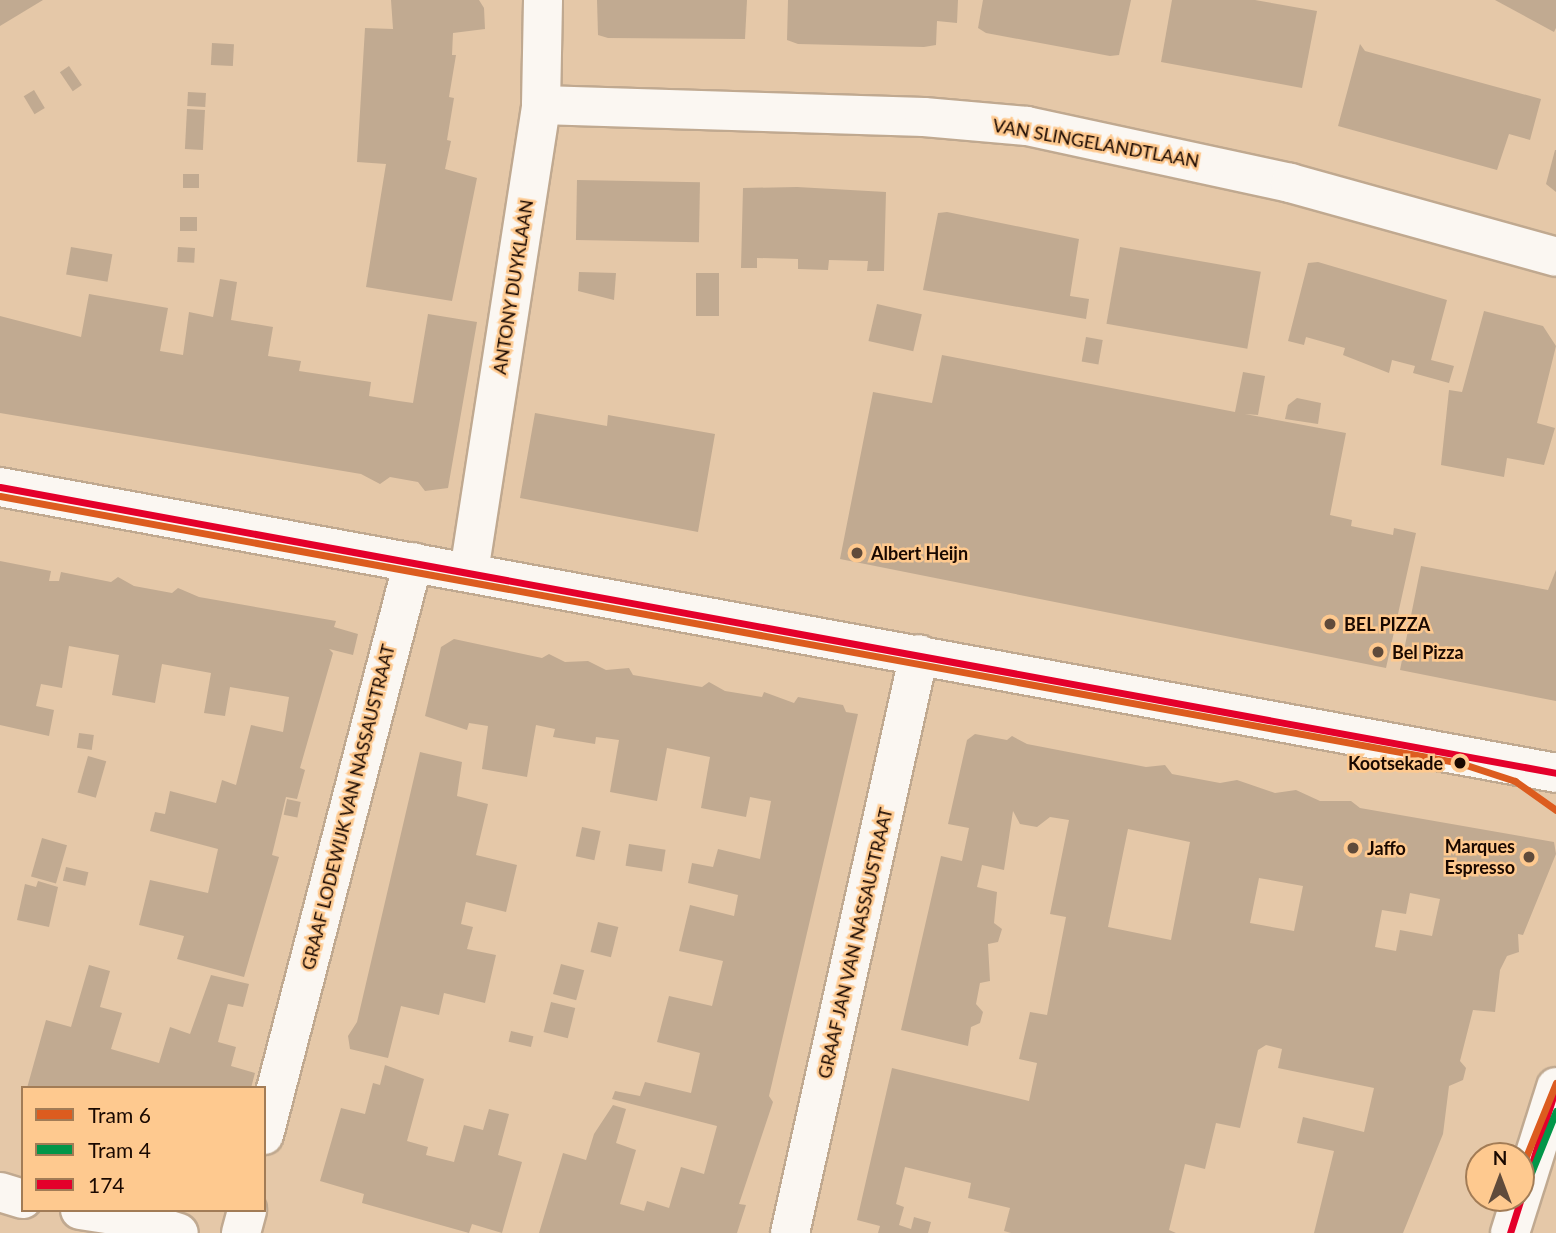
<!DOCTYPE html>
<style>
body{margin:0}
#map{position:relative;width:1556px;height:1233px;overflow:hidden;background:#e5c8a8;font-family:Lato,sans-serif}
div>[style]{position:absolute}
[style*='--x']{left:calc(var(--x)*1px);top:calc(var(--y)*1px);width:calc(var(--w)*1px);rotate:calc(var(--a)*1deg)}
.building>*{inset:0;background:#c1aa91;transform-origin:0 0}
.roads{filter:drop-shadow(2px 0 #c0a990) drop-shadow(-2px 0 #c0a990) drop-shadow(0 2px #c0a990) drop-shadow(0 -2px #c0a990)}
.minor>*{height:38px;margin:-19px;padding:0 19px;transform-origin:19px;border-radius:19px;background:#fbf7f2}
.bus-1>*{height:7px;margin:-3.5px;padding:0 3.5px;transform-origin:3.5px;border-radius:3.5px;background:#e4002b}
.tram-1>*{height:7px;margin:-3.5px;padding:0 3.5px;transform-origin:3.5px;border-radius:3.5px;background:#dc5c1f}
.tram-2>*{height:7px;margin:-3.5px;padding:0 3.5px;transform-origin:3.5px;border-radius:3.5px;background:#029649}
.dots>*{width:19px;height:19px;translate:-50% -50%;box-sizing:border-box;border:4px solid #fec98f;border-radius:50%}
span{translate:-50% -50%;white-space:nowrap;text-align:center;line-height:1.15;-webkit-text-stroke:5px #fec98f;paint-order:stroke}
.street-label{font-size:18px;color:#190800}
.poi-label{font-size:18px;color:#190800;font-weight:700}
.left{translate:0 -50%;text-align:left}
.right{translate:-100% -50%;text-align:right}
.stop-label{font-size:18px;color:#190800;font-weight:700}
.legend{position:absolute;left:21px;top:1086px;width:245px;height:126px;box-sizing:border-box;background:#fec98f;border:2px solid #a27c56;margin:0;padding:9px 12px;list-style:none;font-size:21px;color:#190800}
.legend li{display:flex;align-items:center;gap:14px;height:35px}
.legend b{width:35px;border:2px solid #a27c56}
.north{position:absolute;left:1465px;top:1142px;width:70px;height:70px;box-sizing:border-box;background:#fec98f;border:2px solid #a27c56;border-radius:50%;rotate:0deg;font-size:19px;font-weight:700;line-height:28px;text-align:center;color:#190800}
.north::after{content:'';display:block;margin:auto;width:24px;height:32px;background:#604b3b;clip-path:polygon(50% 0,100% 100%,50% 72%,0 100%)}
</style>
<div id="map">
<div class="building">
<div style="clip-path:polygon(0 0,43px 0,0 26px)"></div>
<div style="clip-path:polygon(391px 0,479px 0,484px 8px,485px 29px,453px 33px,452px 55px,456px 55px,449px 97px,454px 98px,447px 140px,451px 141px,445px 169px,477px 178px,452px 301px,366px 287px,386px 164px,357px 162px,365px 28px,393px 29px)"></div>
<div style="clip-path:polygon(597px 0,747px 0,745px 39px,608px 38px,598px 35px)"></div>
<div style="clip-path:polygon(788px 0,958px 0,957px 23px,937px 21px,936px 45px,924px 47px,798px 44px,787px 40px)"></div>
<div style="clip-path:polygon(983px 0,1131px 0,1119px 55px,1110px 56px,986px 33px,978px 28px)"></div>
<div style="clip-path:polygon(1172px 0,1255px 0,1317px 11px,1302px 88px,1161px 62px)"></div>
<div style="clip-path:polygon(1495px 0,1556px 0,1556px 28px,1554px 32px)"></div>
<div style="left:212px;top:43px;width:22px;height:22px;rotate:3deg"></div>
<div style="clip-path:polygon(1360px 44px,1365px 51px,1541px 99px,1530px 140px,1509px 134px,1497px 170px,1338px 126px)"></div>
<div style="left:69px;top:66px;width:23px;height:11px;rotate:56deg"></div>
<div style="left:34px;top:90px;width:21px;height:12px;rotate:59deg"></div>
<div style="left:188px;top:92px;width:18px;height:14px;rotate:3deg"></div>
<div style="left:187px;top:109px;width:18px;height:40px;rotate:3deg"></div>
<div style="clip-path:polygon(1555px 150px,1556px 150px,1556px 192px,1546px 184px)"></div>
<div style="left:183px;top:174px;width:16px;height:14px"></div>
<div style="left:577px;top:180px;width:123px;height:60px;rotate:1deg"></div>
<div style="clip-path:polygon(797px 187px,886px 192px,884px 271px,867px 271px,868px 261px,829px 260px,828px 270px,798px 269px,798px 259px,757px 258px,757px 268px,741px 268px,743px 188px)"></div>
<div style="clip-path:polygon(947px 212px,1079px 239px,1070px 296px,1089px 299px,1086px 319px,923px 290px,938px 213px)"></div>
<div style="left:180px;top:217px;width:17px;height:14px"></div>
<div style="left:71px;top:247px;width:42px;height:28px;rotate:10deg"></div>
<div style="left:178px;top:247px;width:17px;height:15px;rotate:3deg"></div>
<div style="left:1120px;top:247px;width:143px;height:78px;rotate:10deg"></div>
<div style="clip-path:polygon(1318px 262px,1447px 300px,1431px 360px,1454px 366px,1449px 383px,1413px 373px,1415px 366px,1392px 360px,1389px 373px,1343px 355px,1345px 348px,1306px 337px,1304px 345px,1288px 341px,1308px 263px)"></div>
<div style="clip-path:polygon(579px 272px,616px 273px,614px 300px,578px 291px)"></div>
<div style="left:696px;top:273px;width:23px;height:43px"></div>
<div style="clip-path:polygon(220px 279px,237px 282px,231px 320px,273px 327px,268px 356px,301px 361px,299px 371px,371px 382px,369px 396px,399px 401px,413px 403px,428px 314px,477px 322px,448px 488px,425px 491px,418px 482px,390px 477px,380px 484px,361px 474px,0 413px,0 316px,81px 337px,89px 294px,168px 308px,160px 351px,183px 355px,189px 312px,213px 317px)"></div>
<div style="left:877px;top:304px;width:46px;height:38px;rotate:13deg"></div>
<div style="clip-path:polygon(1484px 311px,1543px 326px,1556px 346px,1537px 423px,1555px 428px,1544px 465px,1507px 458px,1504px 477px,1441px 465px,1449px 390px,1462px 392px)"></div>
<div style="left:1086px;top:337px;width:17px;height:25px;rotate:10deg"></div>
<div style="clip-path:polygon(942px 355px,1235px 412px,1243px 372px,1265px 376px,1258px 415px,1245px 414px,1346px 433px,1330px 515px,1352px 520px,1351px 526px,1393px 535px,1394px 528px,1416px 533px,1386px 668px,840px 559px,873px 392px,932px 403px)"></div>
<div style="clip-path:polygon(1297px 398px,1321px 403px,1318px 424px,1285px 419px,1288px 405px)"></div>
<div style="clip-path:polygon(535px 413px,607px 426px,608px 415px,715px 434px,698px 532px,520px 498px)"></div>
<div style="clip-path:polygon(0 561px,51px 571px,49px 581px,59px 581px,61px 572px,111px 582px,118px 577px,134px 586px,172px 593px,178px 588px,199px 597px,336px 621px,334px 627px,358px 634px,353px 655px,329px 649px,333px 653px,300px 768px,305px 770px,297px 799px,286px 797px,272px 855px,279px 857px,244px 977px,177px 959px,184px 936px,139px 925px,150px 880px,208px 893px,218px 849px,150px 831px,155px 812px,165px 814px,170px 791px,216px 803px,222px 780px,236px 785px,251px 725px,283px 732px,289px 697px,230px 687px,225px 716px,204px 713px,211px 673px,162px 664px,155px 703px,112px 695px,119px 655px,69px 646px,62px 688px,41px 684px,36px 706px,54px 710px,49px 736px,0 725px)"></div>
<div style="clip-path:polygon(1421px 566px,1548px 590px,1556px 570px,1556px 701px,1400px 670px)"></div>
<div style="clip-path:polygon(454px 639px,542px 658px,549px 654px,565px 662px,588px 661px,606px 670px,629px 668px,633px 675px,702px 687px,709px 682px,725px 691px,762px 697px,764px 692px,794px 703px,798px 697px,843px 705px,846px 712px,858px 714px,769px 1096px,773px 1102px,739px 1204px,746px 1205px,737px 1233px,539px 1233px,563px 1153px,586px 1160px,594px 1134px,613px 1105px,626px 1109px,616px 1143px,636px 1150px,620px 1204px,644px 1211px,647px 1201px,669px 1208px,681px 1167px,704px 1174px,717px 1126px,612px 1099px,615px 1091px,640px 1096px,645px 1082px,691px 1093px,700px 1053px,657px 1042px,669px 996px,712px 1006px,723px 961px,679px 951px,690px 905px,734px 916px,738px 895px,688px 883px,692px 863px,713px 867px,718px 849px,760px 859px,771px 801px,750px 797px,746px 817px,701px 808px,710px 757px,667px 748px,657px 801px,610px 792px,619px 740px,596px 737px,595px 744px,553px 737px,555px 729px,536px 725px,527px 777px,482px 769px,488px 726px,469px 723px,467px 730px,425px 716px,441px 647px)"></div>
<div style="left:79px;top:733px;width:15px;height:15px;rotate:8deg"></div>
<div style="clip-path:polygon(evenodd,975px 734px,1007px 740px,1012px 736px,1027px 744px,1146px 767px,1165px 765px,1172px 774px,1220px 783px,1237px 780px,1275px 793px,1296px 790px,1320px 801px,1351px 801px,1360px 808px,1554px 842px,1556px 854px,1523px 935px,1518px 934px,1519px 952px,1507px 956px,1500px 970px,1495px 1012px,1473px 1010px,1460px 1061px,1466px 1068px,1463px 1080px,1449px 1086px,1443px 1134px,1403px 1233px,1314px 1233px,1334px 1151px,1297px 1143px,1303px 1117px,1364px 1132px,1374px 1088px,1278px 1068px,1282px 1049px,1266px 1045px,1258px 1050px,1240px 1128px,1216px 1123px,1205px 1169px,1185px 1164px,1169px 1230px,1176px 1233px,1011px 1233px,1004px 1231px,1010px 1208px,968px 1198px,971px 1183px,905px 1167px,896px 1204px,904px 1207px,899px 1225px,911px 1229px,914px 1217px,931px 1222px,928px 1233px,878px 1233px,880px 1226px,857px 1220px,892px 1068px,1029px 1101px,1037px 1063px,1019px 1059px,1030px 1012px,1047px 1015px,1066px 917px,1050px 914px,1069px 820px,1050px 817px,1037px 827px,1020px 824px,1013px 811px,1004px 870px,982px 865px,977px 887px,997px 892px,994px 923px,1002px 929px,998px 942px,988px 944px,990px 981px,980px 983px,976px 1004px,983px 1012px,980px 1023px,971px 1027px,968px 1046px,901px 1030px,941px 856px,962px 861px,969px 828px,948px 824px,967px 740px,975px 734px,1128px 829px,1190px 842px,1171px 940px,1108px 927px,1128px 829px,975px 734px,1259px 878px,1303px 886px,1294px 931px,1250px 923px,1259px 878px,975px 734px,1410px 893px,1440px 899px,1432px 936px,1400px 930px,1396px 951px,1375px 947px,1382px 910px,1406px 914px,1410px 893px)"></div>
<div style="clip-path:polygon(420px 752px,462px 762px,457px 796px,488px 804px,476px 855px,517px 865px,506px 912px,466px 902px,461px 924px,473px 927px,467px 949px,496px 955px,485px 1003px,444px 993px,439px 1015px,401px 1006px,388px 1058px,350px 1049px,348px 1036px,357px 1022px)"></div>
<div style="left:88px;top:756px;width:19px;height:38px;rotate:16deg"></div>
<div style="left:287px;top:799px;width:14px;height:16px;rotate:12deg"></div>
<div style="left:582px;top:827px;width:19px;height:30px;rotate:12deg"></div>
<div style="left:42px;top:838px;width:26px;height:40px;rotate:16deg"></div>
<div style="left:629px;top:844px;width:37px;height:22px;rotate:9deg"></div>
<div style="left:66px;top:867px;width:23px;height:14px;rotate:13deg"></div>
<div style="clip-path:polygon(38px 881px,58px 887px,49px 927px,17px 920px,25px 884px,36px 887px)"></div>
<div style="left:598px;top:922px;width:21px;height:31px;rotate:14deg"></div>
<div style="left:561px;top:964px;width:24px;height:31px;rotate:15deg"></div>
<div style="clip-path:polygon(89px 965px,110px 971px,100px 1007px,122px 1013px,111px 1049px,159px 1063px,170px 1027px,190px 1034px,211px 975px,249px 984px,243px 1007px,228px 1004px,218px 1042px,236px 1047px,231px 1066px,255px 1073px,251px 1088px,27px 1088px,46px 1020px,71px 1027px)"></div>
<div style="left:551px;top:1002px;width:25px;height:31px;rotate:14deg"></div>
<div style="left:511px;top:1031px;width:23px;height:11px;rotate:13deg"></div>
<div style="clip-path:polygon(385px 1065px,424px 1079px,407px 1141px,428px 1147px,426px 1155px,454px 1162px,464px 1125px,483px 1130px,489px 1109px,509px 1114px,498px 1155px,522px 1162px,502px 1233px,472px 1224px,469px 1233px,362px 1203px,364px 1194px,320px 1181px,341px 1108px,365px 1114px,373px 1083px,380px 1085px)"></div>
</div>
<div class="roads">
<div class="minor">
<div style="--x:541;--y:105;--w:383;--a:1.8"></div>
<div style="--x:924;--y:117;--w:103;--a:5"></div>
<div style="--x:1027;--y:126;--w:269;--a:12.2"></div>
<div style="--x:1290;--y:183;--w:276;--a:15.5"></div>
<div style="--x:0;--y:487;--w:1582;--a:10.41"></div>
<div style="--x:469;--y:572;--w:473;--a:-81.2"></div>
<div style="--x:541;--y:105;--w:105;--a:-88.9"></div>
<div style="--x:264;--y:1135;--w:592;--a:-75.42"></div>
<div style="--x:0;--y:1192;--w:24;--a:17"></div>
<div style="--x:80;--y:1210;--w:53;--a:8.7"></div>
<div style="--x:132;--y:1218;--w:49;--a:17.7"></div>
<div style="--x:241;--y:1233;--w:24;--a:-75"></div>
<div style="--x:790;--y:1233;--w:593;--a:-77.44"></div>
<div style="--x:1510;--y:1233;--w:153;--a:-72.5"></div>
</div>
</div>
<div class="bus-1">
<div style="--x:0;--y:487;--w:1582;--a:10.41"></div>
<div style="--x:1510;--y:1233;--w:153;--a:-72.5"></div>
</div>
<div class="tram-1">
<div style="--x:0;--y:496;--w:1484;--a:10.36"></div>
<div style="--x:1460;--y:763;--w:58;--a:18.1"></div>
<div style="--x:1515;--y:781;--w:50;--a:35.3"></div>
<div style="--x:1521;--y:1169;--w:93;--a:-67.9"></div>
</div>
<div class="tram-2">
<div style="--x:1531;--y:1173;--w:67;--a:-68"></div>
</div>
<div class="dots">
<div style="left:857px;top:553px;background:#604b3b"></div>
<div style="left:1330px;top:624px;background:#604b3b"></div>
<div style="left:1378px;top:652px;background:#604b3b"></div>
<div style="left:1460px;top:763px;background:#190800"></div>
<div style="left:1353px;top:848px;background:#604b3b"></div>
<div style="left:1529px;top:857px;background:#604b3b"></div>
</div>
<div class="street-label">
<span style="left:1096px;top:143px;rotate:10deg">VAN SLINGELANDTLAAN</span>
<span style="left:513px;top:287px;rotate:-81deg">ANTONY DUYKLAAN</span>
<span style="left:348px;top:807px;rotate:-76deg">GRAAF LODEWIJK VAN NASSAUSTRAAT</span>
<span style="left:855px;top:943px;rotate:-77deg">GRAAF JAN VAN NASSAUSTRAAT</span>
</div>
<div class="poi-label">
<span class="left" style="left:871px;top:553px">Albert Heijn</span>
<span class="left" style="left:1344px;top:624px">BEL PIZZA</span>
<span class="left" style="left:1392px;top:652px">Bel Pizza</span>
<span class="right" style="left:1515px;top:857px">Marques<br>Espresso</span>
<span class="left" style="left:1367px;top:848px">Jaffo</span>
</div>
<div class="stop-label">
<span class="right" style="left:1443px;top:763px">Kootsekade</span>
</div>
<ul class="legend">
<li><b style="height:9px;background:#dc5c1f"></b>Tram 6</li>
<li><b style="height:9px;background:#029649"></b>Tram 4</li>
<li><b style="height:9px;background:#e4002b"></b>174</li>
</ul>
<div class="north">N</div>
</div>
